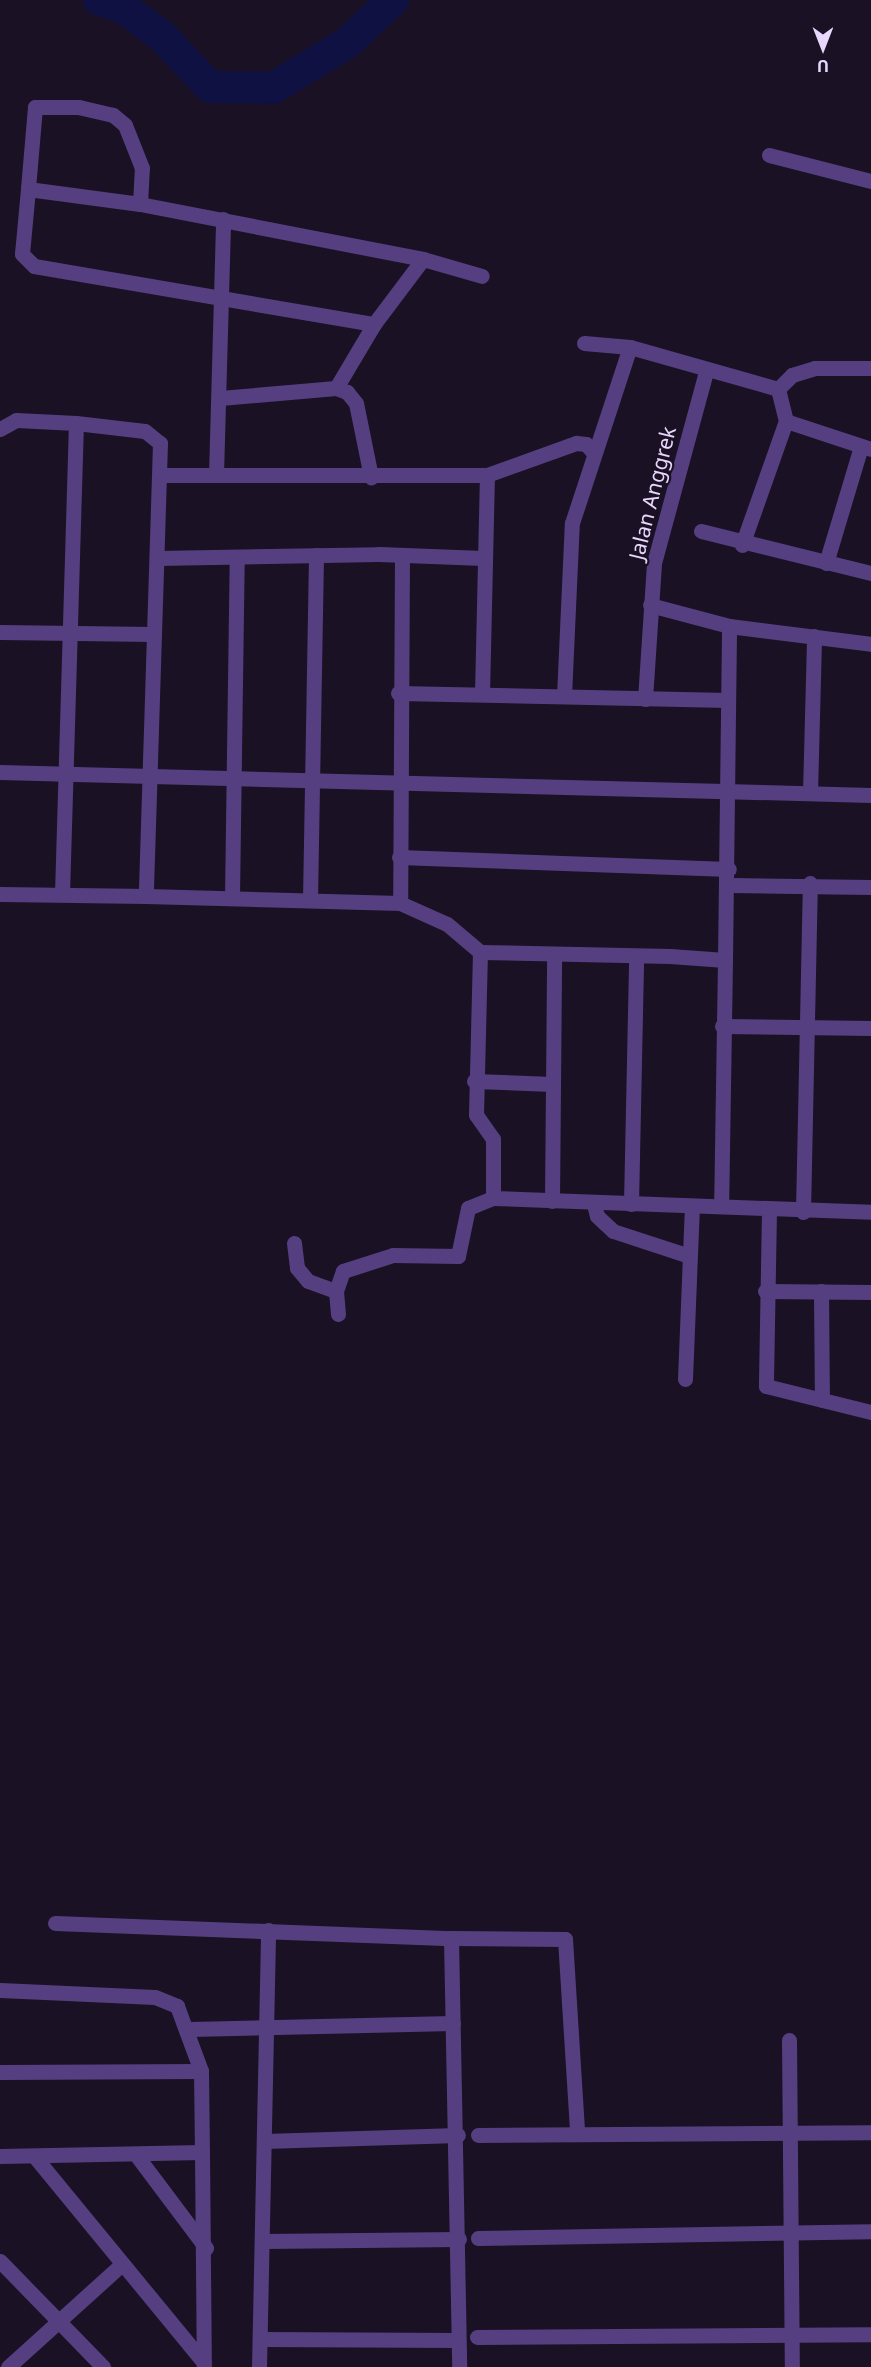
<!DOCTYPE html>
<style>
body{margin:0}
#map{position:relative;width:871px;height:2367px;overflow:hidden;background:#1a1125;font-family:"Noto Sans",sans-serif}
div>[style]{position:absolute}
[style*='--x']{left:calc(var(--x)*1px);top:calc(var(--y)*1px);width:calc(var(--w)*1px);rotate:calc(var(--a)*1deg)}
.river>*{height:32px;margin:-16px;padding:0 16px;transform-origin:16px;border-radius:16px;background:#0e1141}
.minor>*{height:15px;margin:-7.5px;padding:0 7.5px;transform-origin:7.5px;border-radius:7.5px;background:#553f80}
span{translate:-50% -50%;white-space:nowrap;text-align:center;line-height:1.15;-webkit-text-stroke:4.5px #1a1125;paint-order:stroke}
.street-label{font-size:21px;color:#e7d7fc}
.north{position:absolute;left:793px;top:18px;width:60px;height:60px;-webkit-text-stroke:4px #1a1125;paint-order:stroke;rotate:180deg;font-size:16px;font-weight:700;line-height:24px;text-align:center;color:#e7d7fc}
.north::after{content:'';display:block;margin:auto;width:21px;height:27px;background:#e7d7fc;clip-path:polygon(50% 0,100% 100%,50% 72%,0 100%)}
</style>
<div id="map">
<div class="river">
<div style="--x:99;--y:0;--w:24;--a:17"></div>
<div style="--x:122;--y:7;--w:49;--a:35.9"></div>
<div style="--x:162;--y:36;--w:70;--a:46.7"></div>
<div style="--x:210;--y:87;--w:63;--a:0.9"></div>
<div style="--x:273;--y:88;--w:87;--a:-31.3"></div>
<div style="--x:347;--y:43;--w:63;--a:-43.1"></div>
</div>
<div class="minor">
<div style="--x:769;--y:155;--w:105;--a:14.3"></div>
<div style="--x:28;--y:189;--w:65;--a:95.3"></div>
<div style="--x:22;--y:254;--w:17;--a:45"></div>
<div style="--x:34;--y:266;--w:345;--a:9.7"></div>
<div style="--x:140;--y:204;--w:36;--a:-87"></div>
<div style="--x:142;--y:168;--w:46;--a:-111.6"></div>
<div style="--x:125;--y:125;--w:16;--a:-140"></div>
<div style="--x:113;--y:115;--w:36;--a:-167"></div>
<div style="--x:78;--y:107;--w:43;--a:180"></div>
<div style="--x:35;--y:107;--w:82;--a:94.9"></div>
<div style="--x:28;--y:189;--w:113;--a:7.6"></div>
<div style="--x:140;--y:204;--w:288;--a:11"></div>
<div style="--x:584;--y:343;--w:46;--a:5"></div>
<div style="--x:630;--y:347;--w:154;--a:15.8"></div>
<div style="--x:778;--y:389;--w:33;--a:76"></div>
<div style="--x:786;--y:421;--w:89;--a:18.2"></div>
<div style="--x:336;--y:388;--w:74;--a:-59.3"></div>
<div style="--x:374;--y:324;--w:81;--a:-53"></div>
<div style="--x:423;--y:259;--w:61;--a:16.1"></div>
<div style="--x:778;--y:389;--w:20;--a:-45"></div>
<div style="--x:792;--y:375;--w:24;--a:-17"></div>
<div style="--x:815;--y:368;--w:56;--a:0"></div>
<div style="--x:220;--y:398;--w:116;--a:-4.9"></div>
<div style="--x:336;--y:388;--w:12;--a:20"></div>
<div style="--x:347;--y:392;--w:14;--a:51"></div>
<div style="--x:356;--y:403;--w:76;--a:78.5"></div>
<div style="--x:0;--y:429;--w:18;--a:-29"></div>
<div style="--x:16;--y:420;--w:60;--a:2.9"></div>
<div style="--x:76;--y:423;--w:69;--a:6.6"></div>
<div style="--x:145;--y:431;--w:19;--a:39"></div>
<div style="--x:160;--y:443;--w:453;--a:91.8"></div>
<div style="--x:146;--y:896;--w:254;--a:1.6"></div>
<div style="--x:160;--y:475;--w:327;--a:0"></div>
<div style="--x:216;--y:475;--w:256;--a:-88.4"></div>
<div style="--x:701;--y:531;--w:175;--a:13.9"></div>
<div style="--x:742;--y:545;--w:132;--a:-70.5"></div>
<div style="--x:402;--y:556;--w:347;--a:90.3"></div>
<div style="--x:400;--y:903;--w:51;--a:24.1"></div>
<div style="--x:447;--y:924;--w:43;--a:40.3"></div>
<div style="--x:157;--y:558;--w:222;--a:-1"></div>
<div style="--x:379;--y:554;--w:104;--a:2.2"></div>
<div style="--x:826;--y:563;--w:122;--a:-73.3"></div>
<div style="--x:650;--y:605;--w:82;--a:14.9"></div>
<div style="--x:729;--y:626;--w:143;--a:7.2"></div>
<div style="--x:0;--y:632;--w:152;--a:0.8"></div>
<div style="--x:398;--y:693;--w:330;--a:1.2"></div>
<div style="--x:482;--y:694;--w:219;--a:-88.7"></div>
<div style="--x:487;--y:475;--w:95;--a:-19.8"></div>
<div style="--x:576;--y:443;--w:10;--a:6"></div>
<div style="--x:586;--y:444;--w:11;--a:49"></div>
<div style="--x:564;--y:696;--w:173;--a:-87.4"></div>
<div style="--x:572;--y:523;--w:185;--a:-71.8"></div>
<div style="--x:645;--y:699;--w:136;--a:-86.2"></div>
<div style="--x:654;--y:563;--w:199;--a:-74.8"></div>
<div style="--x:0;--y:772;--w:871;--a:1.51"></div>
<div style="--x:810;--y:793;--w:157;--a:-88.5"></div>
<div style="--x:399;--y:857;--w:330;--a:2.1"></div>
<div style="--x:730;--y:885;--w:141;--a:0.8"></div>
<div style="--x:0;--y:894;--w:146;--a:0.8"></div>
<div style="--x:62;--y:894;--w:471;--a:-88.3"></div>
<div style="--x:232;--y:897;--w:339;--a:-89.2"></div>
<div style="--x:310;--y:900;--w:345;--a:-89"></div>
<div style="--x:725;--y:960;--w:334;--a:-89.3"></div>
<div style="--x:722;--y:1026;--w:149;--a:0.8"></div>
<div style="--x:474;--y:1081;--w:78;--a:2.2"></div>
<div style="--x:493;--y:1198;--w:59;--a:-90"></div>
<div style="--x:493;--y:1139;--w:29;--a:-125"></div>
<div style="--x:476;--y:1115;--w:163;--a:-88.6"></div>
<div style="--x:480;--y:952;--w:190;--a:1.2"></div>
<div style="--x:670;--y:956;--w:55;--a:4.2"></div>
<div style="--x:725;--y:960;--w:246;--a:90.9"></div>
<div style="--x:552;--y:1201;--w:245;--a:-89.5"></div>
<div style="--x:594;--y:1204;--w:12;--a:76"></div>
<div style="--x:597;--y:1216;--w:22;--a:43"></div>
<div style="--x:613;--y:1231;--w:80;--a:18.2"></div>
<div style="--x:631;--y:1204;--w:248;--a:-88.8"></div>
<div style="--x:769;--y:1210;--w:176;--a:91"></div>
<div style="--x:766;--y:1386;--w:108;--a:13.9"></div>
<div style="--x:803;--y:1212;--w:329;--a:-88.8"></div>
<div style="--x:294;--y:1243;--w:25;--a:83"></div>
<div style="--x:297;--y:1268;--w:17;--a:50"></div>
<div style="--x:308;--y:1281;--w:30;--a:20"></div>
<div style="--x:765;--y:1291;--w:106;--a:0.5"></div>
<div style="--x:821;--y:1291;--w:109;--a:89.5"></div>
<div style="--x:338;--y:1314;--w:23;--a:-95"></div>
<div style="--x:336;--y:1291;--w:21;--a:-71"></div>
<div style="--x:343;--y:1271;--w:52;--a:-17.7"></div>
<div style="--x:393;--y:1255;--w:65;--a:0.9"></div>
<div style="--x:458;--y:1256;--w:49;--a:-78.2"></div>
<div style="--x:468;--y:1208;--w:27;--a:-22"></div>
<div style="--x:493;--y:1198;--w:378;--a:2.1"></div>
<div style="--x:685;--y:1379;--w:171;--a:-87.7"></div>
<div style="--x:55;--y:1923;--w:396;--a:2.2"></div>
<div style="--x:451;--y:1938;--w:429;--a:88.9"></div>
<div style="--x:451;--y:1938;--w:114;--a:0.5"></div>
<div style="--x:565;--y:1939;--w:192;--a:86.4"></div>
<div style="--x:0;--y:1990;--w:155;--a:2.6"></div>
<div style="--x:155;--y:1997;--w:24;--a:22"></div>
<div style="--x:177;--y:2006;--w:69;--a:69.7"></div>
<div style="--x:201;--y:2071;--w:81;--a:89.3"></div>
<div style="--x:190;--y:2029;--w:263;--a:-1.3"></div>
<div style="--x:789;--y:2040;--w:327;--a:89.5"></div>
<div style="--x:0;--y:2072;--w:201;--a:-0.3"></div>
<div style="--x:478;--y:2135;--w:393;--a:-0.4"></div>
<div style="--x:264;--y:2141;--w:194;--a:-1.8"></div>
<div style="--x:0;--y:2156;--w:202;--a:-1.1"></div>
<div style="--x:202;--y:2152;--w:215;--a:89.5"></div>
<div style="--x:137;--y:2156;--w:115;--a:53.1"></div>
<div style="--x:35;--y:2157;--w:266;--a:50.6"></div>
<div style="--x:478;--y:2238;--w:393;--a:-1"></div>
<div style="--x:262;--y:2241;--w:197;--a:-0.6"></div>
<div style="--x:0;--y:2261;--w:148;--a:45.8"></div>
<div style="--x:477;--y:2337;--w:394;--a:-0.4"></div>
<div style="--x:261;--y:2339;--w:197;--a:0.3"></div>
<div style="--x:8;--y:2367;--w:154;--a:-42.1"></div>
<div style="--x:259;--y:2367;--w:437;--a:-88.8"></div>
</div>
<div class="street-label">
<span style="left:652px;top:493px;rotate:-76deg">Jalan Anggrek</span>
</div>
<div class="north">U</div>
</div>
